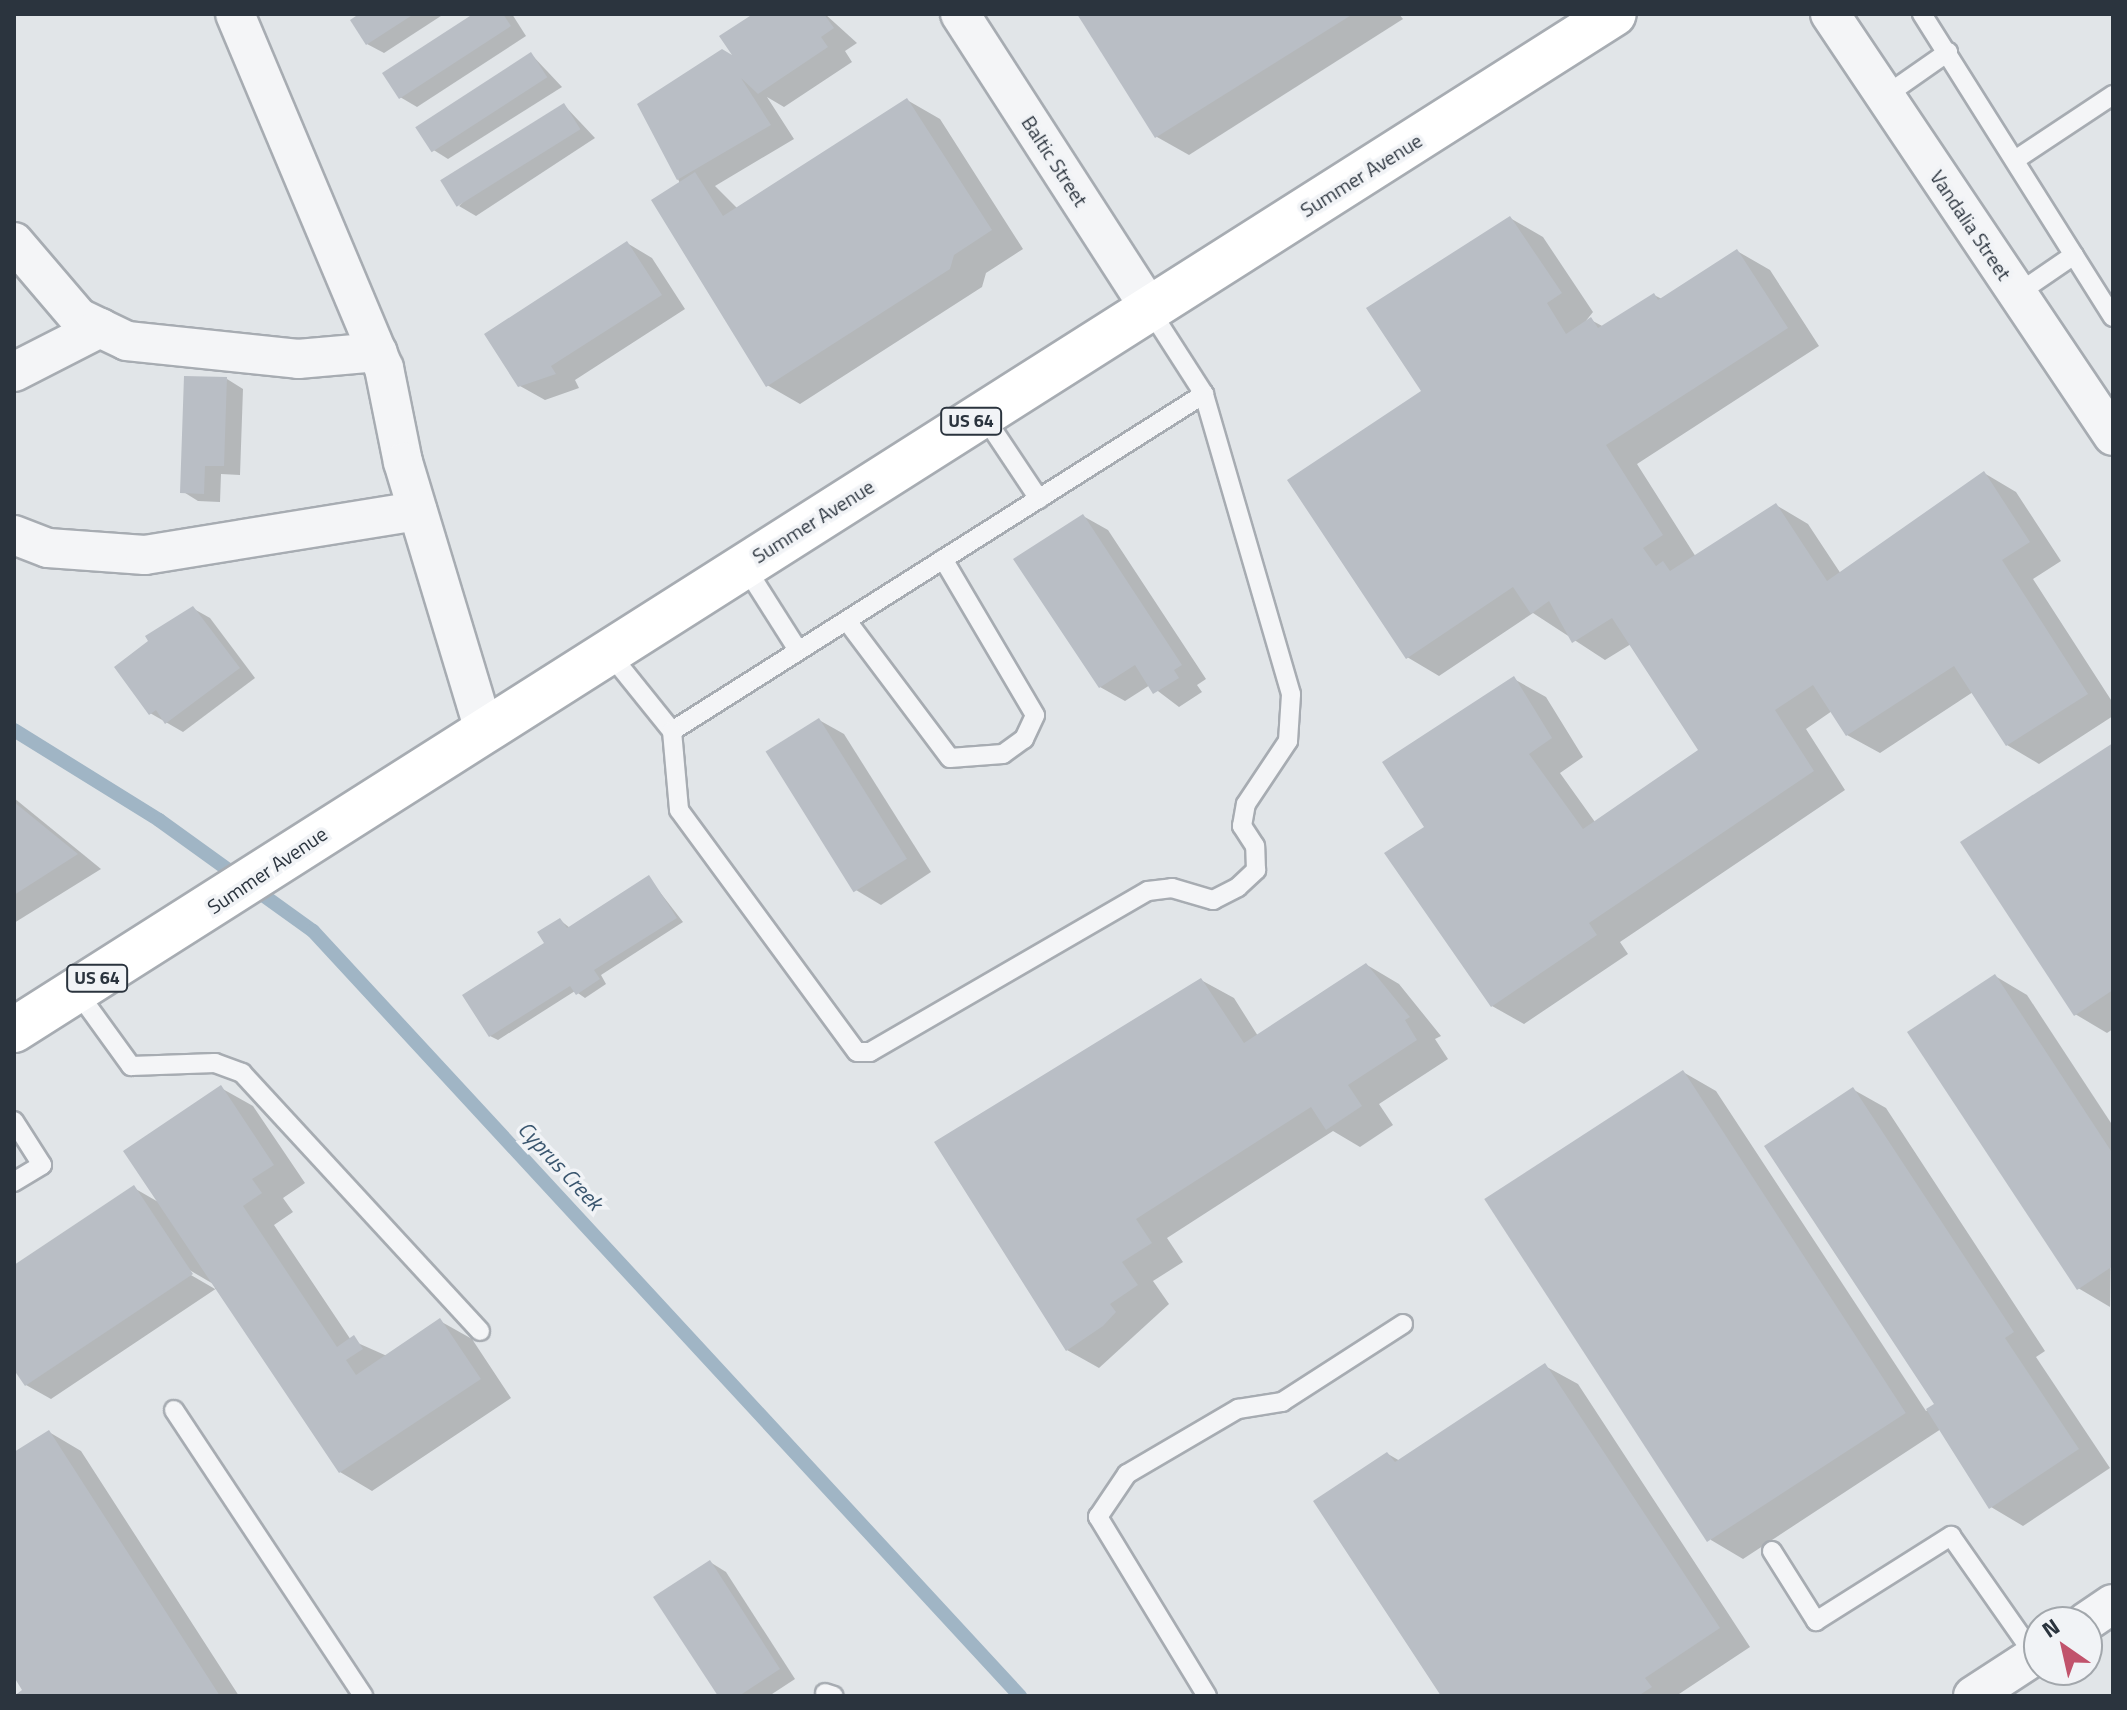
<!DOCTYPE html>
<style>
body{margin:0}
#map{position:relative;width:2127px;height:1710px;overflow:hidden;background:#e1e5e8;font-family:"Titillium Web",sans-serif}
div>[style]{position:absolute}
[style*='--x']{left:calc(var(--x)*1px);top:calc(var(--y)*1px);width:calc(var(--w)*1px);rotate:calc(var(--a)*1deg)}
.shadow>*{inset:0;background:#0003}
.stream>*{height:14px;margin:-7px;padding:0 7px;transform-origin:7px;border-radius:7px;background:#a0b5c5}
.building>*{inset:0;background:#b9bec5;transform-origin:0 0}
.roads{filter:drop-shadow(2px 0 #a7acb2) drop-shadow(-2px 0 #a7acb2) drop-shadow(0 2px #a7acb2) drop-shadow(0 -2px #a7acb2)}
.lane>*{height:18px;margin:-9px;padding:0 9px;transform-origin:9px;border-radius:9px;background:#f4f5f7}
.street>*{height:38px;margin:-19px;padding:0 19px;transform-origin:19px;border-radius:19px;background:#f4f5f7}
.primary>*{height:44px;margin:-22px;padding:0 22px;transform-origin:22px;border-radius:22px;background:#fff}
span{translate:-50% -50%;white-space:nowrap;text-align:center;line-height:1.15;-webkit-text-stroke:7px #f1f3f6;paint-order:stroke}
.shield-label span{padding:2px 6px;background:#f1f3f6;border:2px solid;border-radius:6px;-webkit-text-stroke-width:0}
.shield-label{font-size:18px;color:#2b343e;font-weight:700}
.street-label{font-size:20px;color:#2b343e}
.water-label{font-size:22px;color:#39556e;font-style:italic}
.frame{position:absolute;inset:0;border:16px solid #2b343e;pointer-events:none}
.north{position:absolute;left:2023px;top:1606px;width:80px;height:80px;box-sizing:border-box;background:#f1f3f6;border:2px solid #a2a7ac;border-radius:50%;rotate:326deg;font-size:22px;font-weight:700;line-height:32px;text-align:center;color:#2b343e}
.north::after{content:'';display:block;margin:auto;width:28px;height:36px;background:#c1536c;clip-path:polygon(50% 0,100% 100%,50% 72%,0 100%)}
</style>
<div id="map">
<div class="shadow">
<div style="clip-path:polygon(363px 14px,444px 14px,384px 53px,367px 44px)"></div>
<div style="clip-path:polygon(477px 14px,512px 14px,526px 36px,417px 107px,400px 97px)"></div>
<div style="clip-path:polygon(757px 14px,825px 14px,857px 43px,845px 51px,852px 62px,784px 107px,767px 97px,794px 139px,715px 186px,738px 209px,907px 100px,940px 119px,1023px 249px,986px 273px,982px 287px,800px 404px,767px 385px,678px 179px)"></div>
<div style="clip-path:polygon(1079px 14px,1399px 14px,1403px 19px,1189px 155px,1157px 137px)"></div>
<div style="clip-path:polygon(531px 54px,562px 87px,448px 159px,432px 149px)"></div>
<div style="clip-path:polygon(564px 105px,595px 138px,476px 216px,459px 206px)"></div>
<div style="clip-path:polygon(1510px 218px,1543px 237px,1593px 312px,1581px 327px,1591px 320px,1604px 327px,1654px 295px,1662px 299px,1737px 251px,1770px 270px,1819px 346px,1637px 464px,1696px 557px,1776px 505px,1808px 524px,1841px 574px,1984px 473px,2016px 492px,2061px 561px,2033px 579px,2113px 703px,2113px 716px,2039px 764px,2007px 745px,1973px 692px,1880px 753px,1847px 735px,1832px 711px,1806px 729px,1845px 790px,1620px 942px,1628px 954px,1524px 1024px,1492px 1006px,1427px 827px,1514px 679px,1546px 697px,1583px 757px,1560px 773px,1595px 822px,1701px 751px,1631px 644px,1605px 660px,1533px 613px,1439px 676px,1407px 657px,1424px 391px)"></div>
<div style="clip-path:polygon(627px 243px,652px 258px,685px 309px,575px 380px,579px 388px,545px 400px,520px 386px)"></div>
<div style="clip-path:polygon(227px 379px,243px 389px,240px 475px,221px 474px,220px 502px,198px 501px,182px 491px)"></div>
<div style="clip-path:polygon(1083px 516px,1108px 530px,1206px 679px,1197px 685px,1202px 692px,1179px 707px,1150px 685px,1125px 701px,1100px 687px)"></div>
<div style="clip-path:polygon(194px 609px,210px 618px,255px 678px,183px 732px,150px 713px)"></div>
<div style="clip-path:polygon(819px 720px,844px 734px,931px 872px,881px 905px,856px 890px)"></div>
<div style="clip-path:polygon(2113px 745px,2113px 1029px,2107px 1033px,2075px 1014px)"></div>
<div style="clip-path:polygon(14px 798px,101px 869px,14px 923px)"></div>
<div style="clip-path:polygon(649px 878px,683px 922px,601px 975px,606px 984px,585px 998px,575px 991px,498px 1040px,490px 1036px,560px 920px,570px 928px)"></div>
<div style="clip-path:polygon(1367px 965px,1399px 984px,1441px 1036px,1435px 1039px,1448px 1059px,1379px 1104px,1393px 1125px,1360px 1147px,1333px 1131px,1167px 1238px,1183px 1262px,1153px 1281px,1169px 1304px,1099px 1368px,1067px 1350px,1201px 980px,1234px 998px,1258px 1036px)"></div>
<div style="clip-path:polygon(1995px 976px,2027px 995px,2113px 1126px,2110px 1307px,2078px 1288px)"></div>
<div style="clip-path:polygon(1683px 1072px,1716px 1091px,1926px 1411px,1937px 1405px,1854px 1090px,1886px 1108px,2045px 1351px,2036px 1357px,2110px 1468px,2023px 1526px,1991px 1507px,1941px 1429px,1743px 1559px,1711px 1540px)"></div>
<div style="clip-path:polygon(evenodd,221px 1088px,253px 1106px,305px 1183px,283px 1198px,293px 1212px,274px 1225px,351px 1340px,387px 1356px,440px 1321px,472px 1339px,511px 1398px,372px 1491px,340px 1472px,217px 1288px,51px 1399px,26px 1385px,14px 1367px,14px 1267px,134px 1188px,160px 1203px,221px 1088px,186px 1268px,215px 1285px,215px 1289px,184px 1271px,186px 1268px)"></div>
<div style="clip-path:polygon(1545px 1366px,1578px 1384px,1750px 1647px,1676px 1696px,1444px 1696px,1388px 1454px,1400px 1461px)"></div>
<div style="clip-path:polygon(49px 1432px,81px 1451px,239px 1696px,17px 1696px,25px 1691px,14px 1674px,14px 1455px)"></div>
<div style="clip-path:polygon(710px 1562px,726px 1572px,795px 1679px,769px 1696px,720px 1696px)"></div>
</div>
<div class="stream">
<div style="--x:14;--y:730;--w:171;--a:31.8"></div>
<div style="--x:159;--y:820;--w:190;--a:35.8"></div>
<div style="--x:313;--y:931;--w:1042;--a:47.26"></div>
</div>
<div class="building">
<div style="clip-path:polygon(359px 14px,414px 14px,366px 45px,350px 20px)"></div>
<div style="clip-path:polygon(473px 14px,503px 14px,511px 26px,399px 99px,382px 73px)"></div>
<div style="clip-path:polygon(753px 14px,824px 14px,834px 28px,821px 37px,828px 47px,758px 94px,741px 78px,771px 125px,677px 180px,637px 104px,722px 49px,732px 55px,719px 36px)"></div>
<div style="clip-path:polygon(1077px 14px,1353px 14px,1155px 138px)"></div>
<div style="left:531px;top:52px;width:30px;height:138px;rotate:57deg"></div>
<div style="clip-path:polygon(907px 98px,992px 230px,954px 255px,950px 269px,766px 387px,651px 200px,695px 172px,723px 216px)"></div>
<div style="left:564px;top:103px;width:31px;height:146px;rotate:58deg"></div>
<div style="clip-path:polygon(1510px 216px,1562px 293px,1547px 303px,1566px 334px,1591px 317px,1598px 328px,1654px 293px,1658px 300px,1737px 249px,1788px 328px,1606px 445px,1663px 535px,1643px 548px,1656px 566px,1663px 561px,1670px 571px,1776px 503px,1827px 581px,1984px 471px,2030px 542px,2002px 560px,2088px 694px,2006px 746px,1954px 666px,1846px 736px,1813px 685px,1775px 710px,1814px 771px,1589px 923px,1597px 935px,1491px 1007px,1384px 853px,1424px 827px,1382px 762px,1514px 676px,1552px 738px,1529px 754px,1583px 829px,1698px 750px,1612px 618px,1572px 643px,1549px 601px,1531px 614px,1513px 587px,1406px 659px,1287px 480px,1421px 391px,1366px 308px)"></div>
<div style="clip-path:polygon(627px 241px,662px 295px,551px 366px,556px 374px,518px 387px,484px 334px)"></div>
<div style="clip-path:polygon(184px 376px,227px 377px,224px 466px,205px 466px,204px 494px,180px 493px)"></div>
<div style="clip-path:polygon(1083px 514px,1182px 665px,1174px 670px,1179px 678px,1153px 694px,1135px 665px,1099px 688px,1013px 559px)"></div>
<div style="clip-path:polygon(193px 606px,240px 668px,165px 724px,156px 710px,149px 715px,114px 667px,148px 641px,145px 636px)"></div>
<div style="left:819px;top:718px;width:166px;height:63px;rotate:58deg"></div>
<div style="clip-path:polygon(2113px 743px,2113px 990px,2074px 1016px,1960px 842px)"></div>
<div style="clip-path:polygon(14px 802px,78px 854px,14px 895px)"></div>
<div style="clip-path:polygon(649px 875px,677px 918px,594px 970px,600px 979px,576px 995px,570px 986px,489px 1037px,462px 995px,544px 943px,537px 932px,560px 918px,567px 928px)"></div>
<div style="clip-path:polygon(1366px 963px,1410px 1017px,1405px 1020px,1417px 1040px,1348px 1085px,1362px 1106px,1326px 1130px,1311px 1107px,1136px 1219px,1152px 1243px,1122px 1262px,1138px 1285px,1110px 1304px,1116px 1312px,1103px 1326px,1066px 1351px,934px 1142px,1201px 978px,1244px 1043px)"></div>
<div style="clip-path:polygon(1995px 974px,2113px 1154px,2113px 1266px,2077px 1290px,1907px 1032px)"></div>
<div style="left:1683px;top:1070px;width:409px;height:237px;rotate:57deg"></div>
<div style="clip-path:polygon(221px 1085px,274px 1165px,252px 1179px,262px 1193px,243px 1206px,337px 1347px,354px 1335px,363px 1349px,346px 1360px,356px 1375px,440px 1318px,481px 1379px,339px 1473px,123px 1151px)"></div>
<div style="clip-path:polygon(1853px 1087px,2014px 1332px,2005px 1338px,2079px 1449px,1989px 1509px,1926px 1409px,1934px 1404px,1764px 1146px)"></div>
<div style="clip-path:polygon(134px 1185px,193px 1274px,25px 1386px,14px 1370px,14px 1265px)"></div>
<div style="clip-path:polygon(1545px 1363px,1720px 1628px,1645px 1678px,1652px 1687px,1638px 1696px,1441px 1696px,1313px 1501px,1387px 1452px,1395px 1462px)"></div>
<div style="clip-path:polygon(49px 1430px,220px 1696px,14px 1696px,22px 1690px,14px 1677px,14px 1452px)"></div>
<div style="clip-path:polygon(710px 1560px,780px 1669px,739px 1696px,718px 1696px,653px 1597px)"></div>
</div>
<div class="roads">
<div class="lane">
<div style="--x:1922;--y:14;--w:358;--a:57.8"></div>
<div style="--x:1885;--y:96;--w:77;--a:-34.9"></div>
<div style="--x:2015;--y:160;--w:118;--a:-33.6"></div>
<div style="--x:2017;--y:294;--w:69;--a:-34.4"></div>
<div style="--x:983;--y:415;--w:101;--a:56.3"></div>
<div style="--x:744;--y:565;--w:101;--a:57.6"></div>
<div style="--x:847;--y:621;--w:171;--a:53.1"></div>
<div style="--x:950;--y:758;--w:53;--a:-4.3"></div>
<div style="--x:1003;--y:754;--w:26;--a:-36"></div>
<div style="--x:1024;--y:739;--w:26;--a:-65"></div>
<div style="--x:1035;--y:715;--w:181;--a:-120.5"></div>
<div style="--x:610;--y:654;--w:99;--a:51.2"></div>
<div style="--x:672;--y:731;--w:630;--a:-32.35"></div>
<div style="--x:1204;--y:394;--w:100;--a:-122.7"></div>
<div style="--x:672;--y:731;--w:79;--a:84.9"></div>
<div style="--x:679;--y:810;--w:300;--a:53.7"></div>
<div style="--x:857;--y:1052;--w:13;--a:0"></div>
<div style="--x:870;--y:1052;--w:321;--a:-30.1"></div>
<div style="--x:1148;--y:891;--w:24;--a:-7"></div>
<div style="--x:1172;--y:888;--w:43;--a:16.3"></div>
<div style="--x:1213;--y:900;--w:28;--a:-27"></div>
<div style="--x:1238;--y:887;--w:25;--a:-43"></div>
<div style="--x:1256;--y:870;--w:24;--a:-92"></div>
<div style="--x:1255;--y:846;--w:24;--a:-123"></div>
<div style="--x:1242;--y:826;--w:22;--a:-80"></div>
<div style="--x:1246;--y:804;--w:76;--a:-56.3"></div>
<div style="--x:1288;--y:741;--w:47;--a:-86.3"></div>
<div style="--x:1291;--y:694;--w:312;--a:-106.2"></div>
<div style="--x:76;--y:990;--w:94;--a:54.1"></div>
<div style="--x:131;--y:1066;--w:84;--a:-2"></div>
<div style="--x:215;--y:1063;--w:29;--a:20"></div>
<div style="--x:242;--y:1073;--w:351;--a:47.3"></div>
<div style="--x:14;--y:1121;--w:52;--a:57.5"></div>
<div style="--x:42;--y:1165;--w:33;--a:149"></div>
<div style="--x:174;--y:1410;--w:343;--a:56.5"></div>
<div style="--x:1772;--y:1551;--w:83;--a:57.8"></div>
<div style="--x:1816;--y:1621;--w:160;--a:-32.2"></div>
<div style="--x:1951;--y:1536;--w:146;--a:55"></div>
<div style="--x:825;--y:1693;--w:9;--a:18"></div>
<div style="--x:1207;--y:1696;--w:210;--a:-121.3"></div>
<div style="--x:1098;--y:1517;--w:52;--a:-56"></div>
<div style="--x:1127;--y:1474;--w:129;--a:-30.4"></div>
<div style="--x:1238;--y:1409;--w:45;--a:-9"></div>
<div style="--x:1282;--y:1402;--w:144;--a:-32.8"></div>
</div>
<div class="street">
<div style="--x:235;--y:14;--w:384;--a:67.2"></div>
<div style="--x:384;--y:368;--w:96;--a:78.6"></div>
<div style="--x:403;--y:462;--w:283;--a:73.2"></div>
<div style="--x:960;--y:14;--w:351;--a:57.2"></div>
<div style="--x:1830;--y:14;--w:508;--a:56.15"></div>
<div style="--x:14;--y:242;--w:100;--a:49.5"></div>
<div style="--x:79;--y:318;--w:53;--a:25.6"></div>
<div style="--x:127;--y:341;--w:172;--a:6"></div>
<div style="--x:298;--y:359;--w:80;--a:-5"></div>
<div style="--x:14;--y:372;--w:97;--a:-27.1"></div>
<div style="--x:14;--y:535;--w:36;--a:21"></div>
<div style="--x:48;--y:548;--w:97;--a:4.1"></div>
<div style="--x:145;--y:555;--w:276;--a:-9.2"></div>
<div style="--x:2086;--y:1622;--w:32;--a:-34"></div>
<div style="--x:1973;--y:1696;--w:79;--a:-33.1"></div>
</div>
<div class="primary">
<div style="--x:14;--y:1030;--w:1895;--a:-32.42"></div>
</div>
</div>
<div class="shield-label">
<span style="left:971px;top:421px">US 64</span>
<span style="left:97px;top:978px">US 64</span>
</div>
<div class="street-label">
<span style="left:1055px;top:161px;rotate:57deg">Baltic Street</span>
<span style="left:1361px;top:175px;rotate:-32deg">Summer Avenue</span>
<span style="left:1971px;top:225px;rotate:56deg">Vandalia Street</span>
<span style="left:813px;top:521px;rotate:-32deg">Summer Avenue</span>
<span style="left:267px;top:870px;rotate:-34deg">Summer Avenue</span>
</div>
<div class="water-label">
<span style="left:560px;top:1166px;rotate:47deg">Cyprus Creek</span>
</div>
<div class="frame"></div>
<div class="north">N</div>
</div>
